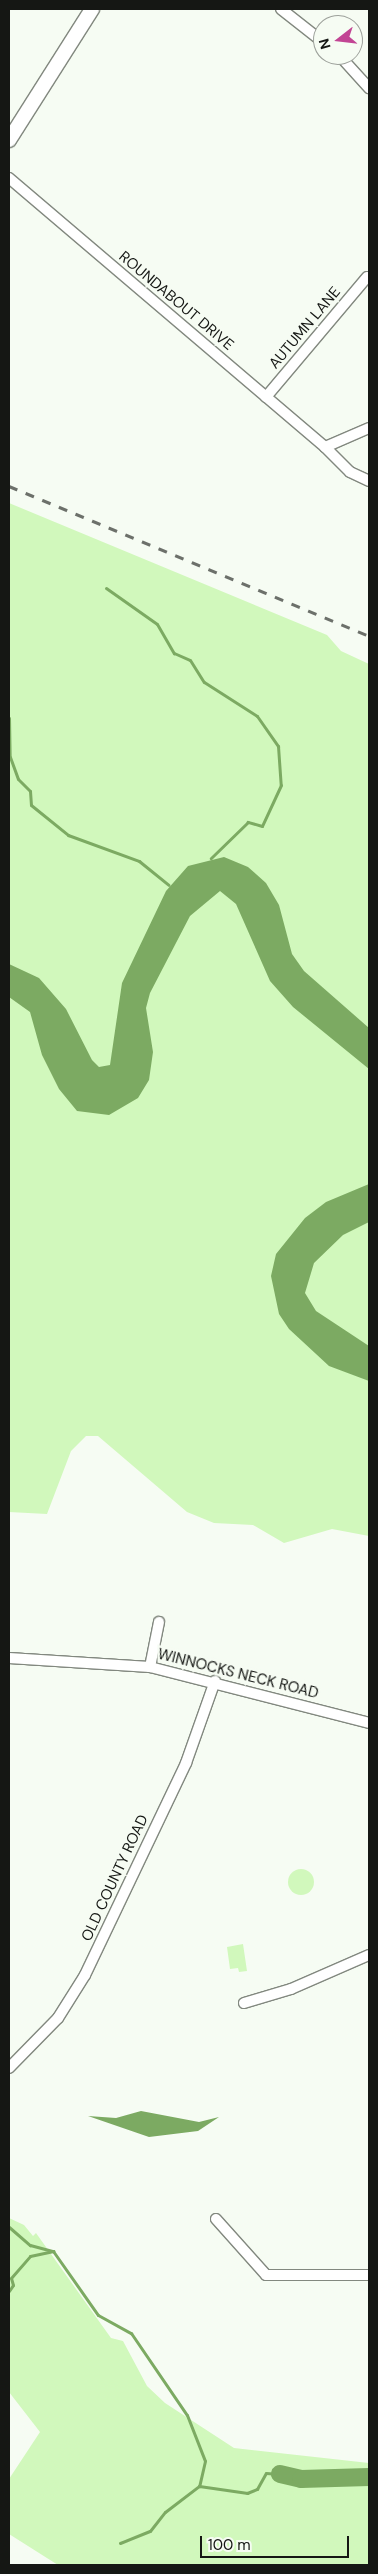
<!DOCTYPE html>
<style>
body{margin:0}
#map{position:relative;width:378px;height:2574px;overflow:hidden;background:#f6fcf3;font-family:"DM Sans",sans-serif}
div>[style]{position:absolute}
[style*='--x']{left:calc(var(--x)*1px);top:calc(var(--y)*1px);width:calc(var(--w)*1px);rotate:calc(var(--a)*1deg)}
.green>*{inset:0;background:#d1f8bc}
.round{border-radius:50%}
.water>*{inset:0;background:#7caa62}
.stream>*{height:3px;margin:-1.5px;padding:0 1.5px;transform-origin:1.5px;border-radius:1.5px;background:#7caa62}
.river>*{height:18px;margin:-9px;padding:0 9px;transform-origin:9px;border-radius:9px;background:#7caa62}
.roads{filter:drop-shadow(1px 0 #82887f) drop-shadow(-1px 0 #82887f) drop-shadow(0 1px #82887f) drop-shadow(0 -1px #82887f)}
.minor>*{height:10px;margin:-5px;padding:0 5px;transform-origin:5px;border-radius:5px;background:#fff}
.secondary>*{height:14px;margin:-7px;padding:0 7px;transform-origin:7px;border-radius:7px;background:#fff}
.rail>*{height:3px;margin-top:-1.5px;transform-origin:0;background:repeating-linear-gradient(90deg,#6c706a 0 9px,transparent 0 18px)}
span{translate:-50% -50%;white-space:nowrap;text-align:center;line-height:1.15;-webkit-text-stroke:5px #f6fcf3;paint-order:stroke}
.street-label{font-size:15px;color:#151714}
.frame{position:absolute;inset:0;border:10px solid #151714;pointer-events:none}
.north{position:absolute;left:313px;top:15px;width:50px;height:50px;box-sizing:border-box;background:#f6fcf3;border:1px solid #9ca09a;border-radius:50%;rotate:254deg;font-size:14px;font-weight:700;line-height:20px;text-align:center;color:#151714}
.north::after{content:'';display:block;margin:auto;width:18px;height:22px;background:#c24594;clip-path:polygon(50% 0,100% 100%,50% 72%,0 100%)}
.scale{position:absolute;left:200px;top:2536px;width:149px;height:22px;box-sizing:border-box;border:2px solid #151714;border-top:0;padding-left:6px;font-size:15px;line-height:18px;white-space:nowrap;color:#151714;-webkit-text-stroke:4px #f6fcf3;paint-order:stroke}
</style>
<div id="map">
<div class="green">
<div style="clip-path:polygon(9px 503px,327px 635px,341px 651px,369px 664px,369px 1536px,332px 1529px,284px 1543px,253px 1525px,214px 1523px,187px 1512px,98px 1436px,86px 1436px,71px 1451px,47px 1514px,9px 1512px)"></div>
<div class="round" style="left:288px;top:1869px;width:26px;height:26px"></div>
<div style="clip-path:polygon(243px 1944px,247px 1971px,239px 1972px,238px 1968px,230px 1969px,227px 1947px)"></div>
<div style="clip-path:polygon(9px 2218px,24px 2225px,33px 2236px,36px 2233px,111px 2338px,123px 2341px,147px 2386px,165px 2403px,234px 2448px,369px 2463px,369px 2565px,58px 2565px,9px 2534px,9px 2479px,40px 2432px,9px 2392px)"></div>
</div>
<div class="water">
<div style="clip-path:polygon(224px 857px,248px 867px,266px 883px,279px 905px,292px 954px,304px 971px,369px 1028px,369px 1069px,293px 1007px,270px 981px,236px 904px,220px 891px,190px 916px,150px 993px,146px 1008px,153px 1052px,149px 1080px,138px 1098px,109px 1115px,77px 1111px,59px 1089px,42px 1055px,30px 1012px,9px 997px,9px 964px,39px 978px,66px 1009px,92px 1060px,99px 1067px,110px 1065px,122px 983px,166px 891px,188px 866px)"></div>
<div style="clip-path:polygon(369px 1184px,369px 1222px,343px 1235px,314px 1263px,305px 1293px,316px 1311px,369px 1346px,369px 1381px,329px 1366px,289px 1329px,279px 1314px,271px 1276px,276px 1254px,305px 1218px,326px 1202px)"></div>
<div style="clip-path:polygon(141px 2111px,199px 2122px,219px 2117px,198px 2131px,149px 2137px,88px 2116px,116px 2118px)"></div>
</div>
<div class="stream">
<div style="--x:106;--y:588;--w:62;--a:35.2"></div>
<div style="--x:157;--y:624;--w:34;--a:60"></div>
<div style="--x:174;--y:653;--w:17;--a:24"></div>
<div style="--x:190;--y:660;--w:26;--a:58"></div>
<div style="--x:204;--y:682;--w:63;--a:32.7"></div>
<div style="--x:257;--y:716;--w:37;--a:55"></div>
<div style="--x:278;--y:746;--w:39;--a:86"></div>
<div style="--x:281;--y:785;--w:45;--a:114.9"></div>
<div style="--x:262;--y:826;--w:15;--a:-164"></div>
<div style="--x:248;--y:822;--w:52;--a:135.8"></div>
<div style="--x:9;--y:718;--w:39;--a:89"></div>
<div style="--x:10;--y:757;--w:23;--a:70"></div>
<div style="--x:18;--y:779;--w:17;--a:45"></div>
<div style="--x:30;--y:791;--w:14;--a:86"></div>
<div style="--x:31;--y:805;--w:48;--a:39"></div>
<div style="--x:68;--y:835;--w:76;--a:20.1"></div>
<div style="--x:139;--y:861;--w:38;--a:39"></div>
<div style="--x:9;--y:2227;--w:28;--a:41"></div>
<div style="--x:30;--y:2245;--w:24;--a:15"></div>
<div style="--x:53;--y:2251;--w:78;--a:54.9"></div>
<div style="--x:98;--y:2315;--w:38;--a:29"></div>
<div style="--x:131;--y:2333;--w:99;--a:55.7"></div>
<div style="--x:187;--y:2415;--w:49;--a:68.6"></div>
<div style="--x:205;--y:2461;--w:26;--a:103"></div>
<div style="--x:9;--y:2291;--w:7;--a:-56"></div>
<div style="--x:13;--y:2285;--w:7;--a:-106"></div>
<div style="--x:11;--y:2278;--w:29;--a:-49"></div>
<div style="--x:30;--y:2256;--w:24;--a:-12"></div>
<div style="--x:120;--y:2543;--w:32;--a:-22"></div>
<div style="--x:150;--y:2531;--w:24;--a:-52"></div>
<div style="--x:165;--y:2512;--w:43;--a:-37.4"></div>
<div style="--x:199;--y:2486;--w:49;--a:8.3"></div>
<div style="--x:247;--y:2493;--w:11;--a:-22"></div>
<div style="--x:257;--y:2489;--w:18;--a:-61"></div>
<div style="--x:266;--y:2473;--w:14;--a:4"></div>
</div>
<div class="river">
<div style="--x:280;--y:2474;--w:22;--a:13"></div>
<div style="--x:301;--y:2479;--w:68;--a:-1.7"></div>
</div>
<div class="roads">
<div class="minor">
<div style="--x:281;--y:9;--w:53;--a:38.2"></div>
<div style="--x:339;--y:55;--w:45;--a:47.7"></div>
<div style="--x:9;--y:178;--w:415;--a:40.4"></div>
<div style="--x:266;--y:397;--w:157;--a:-49.9"></div>
<div style="--x:369;--y:428;--w:48;--a:156.6"></div>
<div style="--x:325;--y:447;--w:35;--a:45"></div>
<div style="--x:350;--y:472;--w:21;--a:25"></div>
<div style="--x:9;--y:1658;--w:141;--a:3.7"></div>
<div style="--x:150;--y:1667;--w:226;--a:14.3"></div>
<div style="--x:150;--y:1667;--w:46;--a:-78.7"></div>
<div style="--x:244;--y:2003;--w:49;--a:-16.6"></div>
<div style="--x:291;--y:1989;--w:85;--a:-23.6"></div>
<div style="--x:9;--y:2068;--w:70;--a:-45.6"></div>
<div style="--x:58;--y:2018;--w:51;--a:-57.9"></div>
<div style="--x:85;--y:1975;--w:235;--a:-64.5"></div>
<div style="--x:186;--y:1763;--w:87;--a:-70.5"></div>
<div style="--x:216;--y:2219;--w:75;--a:48.2"></div>
<div style="--x:266;--y:2275;--w:103;--a:0"></div>
</div>
<div class="secondary">
<div style="--x:9;--y:140;--w:155;--a:-57.6"></div>
</div>
</div>
<div class="rail">
<div style="--x:9;--y:486;--w:390;--a:22.6"></div>
</div>
<div class="street-label">
<span style="left:176px;top:301px;rotate:40deg">ROUNDABOUT DRIVE</span>
<span style="left:305px;top:328px;rotate:-50deg">AUTUMN LANE</span>
<span style="left:238px;top:1674px;rotate:14deg">WINNOCKS NECK ROAD</span>
<span style="left:115px;top:1878px;rotate:-65deg">OLD COUNTY ROAD</span>
</div>
<div class="frame"></div>
<div class="north">N</div>
<div class="scale">100 m</div>
</div>
